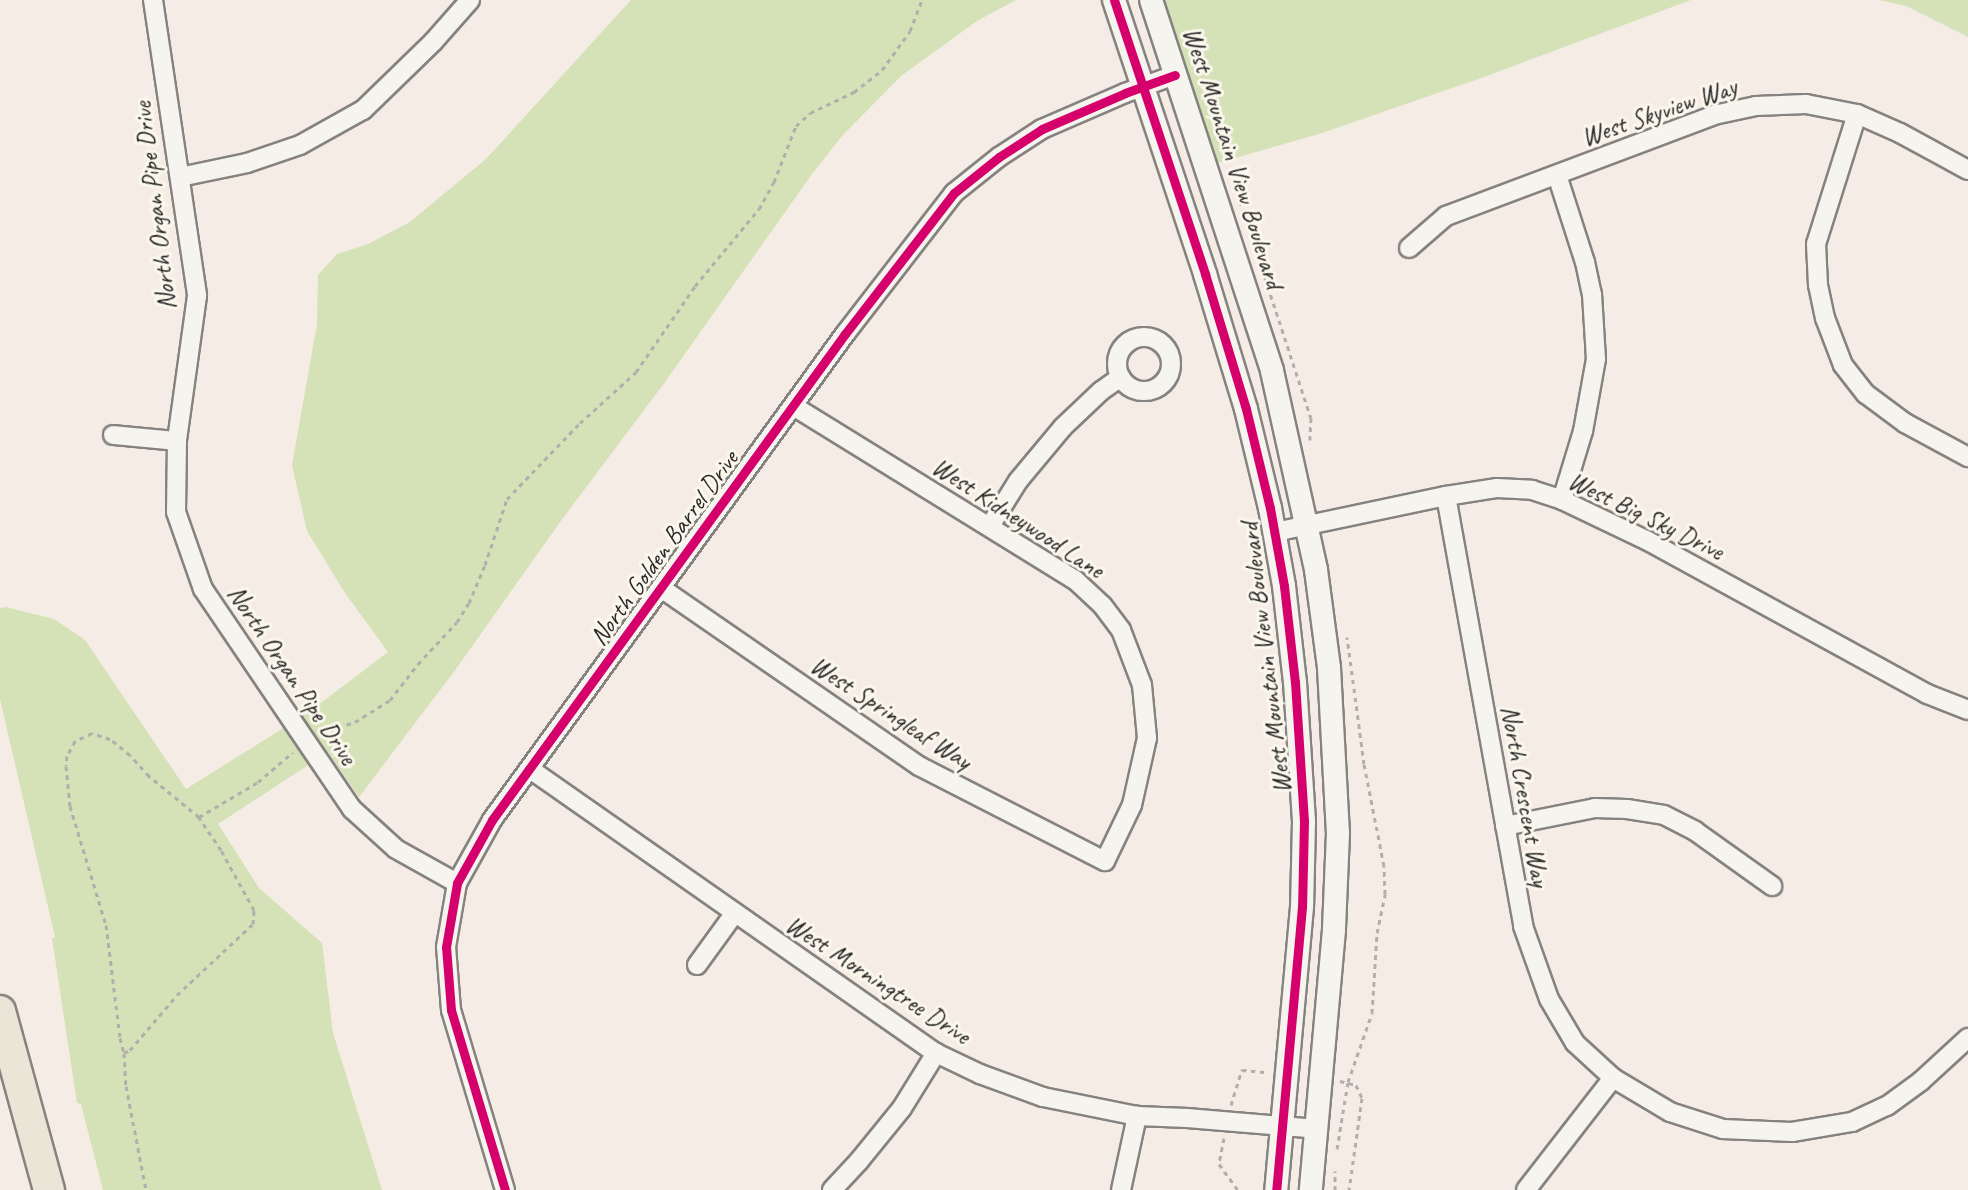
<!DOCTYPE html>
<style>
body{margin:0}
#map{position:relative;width:1968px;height:1190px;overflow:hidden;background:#f5ede5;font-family:Caveat,sans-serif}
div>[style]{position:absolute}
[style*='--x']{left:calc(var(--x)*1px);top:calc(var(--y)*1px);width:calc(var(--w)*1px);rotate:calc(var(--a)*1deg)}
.green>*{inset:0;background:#d5e1b6}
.path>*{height:3px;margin-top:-1.5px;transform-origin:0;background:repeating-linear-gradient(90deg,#b1afac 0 4.5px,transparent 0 9px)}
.roads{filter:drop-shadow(2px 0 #86827f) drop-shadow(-2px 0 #86827f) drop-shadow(0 2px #86827f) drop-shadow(0 -2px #86827f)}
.minor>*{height:18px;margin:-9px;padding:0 9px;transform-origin:9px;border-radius:9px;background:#f6f4ef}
.minor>.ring{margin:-9px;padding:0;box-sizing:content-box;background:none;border:18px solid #f6f4ef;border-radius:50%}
.tertiary>*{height:22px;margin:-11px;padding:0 11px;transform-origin:11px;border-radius:11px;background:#f6f4ef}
.trunk>*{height:30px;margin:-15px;padding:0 15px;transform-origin:15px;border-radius:15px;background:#eae5d7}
.cycleway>*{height:9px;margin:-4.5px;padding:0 4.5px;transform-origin:4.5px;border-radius:4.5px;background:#d6006c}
span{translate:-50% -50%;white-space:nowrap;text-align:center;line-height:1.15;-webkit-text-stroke:6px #fbf7ec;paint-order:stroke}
.street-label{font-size:26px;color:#2b2b2b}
</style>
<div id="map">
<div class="green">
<div style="clip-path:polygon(631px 0,1016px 0,977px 21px,901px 76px,842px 136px,812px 174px,665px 382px,563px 518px,456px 669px,359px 797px,328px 752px,218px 824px,259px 888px,322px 943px,333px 1033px,382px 1190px,103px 1190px,81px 1104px,77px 1103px,52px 938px,55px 937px,0 699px,0 608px,6px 607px,54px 619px,85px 640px,186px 789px,309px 712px,388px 652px,345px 593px,307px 531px,292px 465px,317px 324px,318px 275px,337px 254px,368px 244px,410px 222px,486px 159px)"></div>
<div style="clip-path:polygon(1164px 0,1691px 0,1484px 77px,1322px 133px,1218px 163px)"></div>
<div style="clip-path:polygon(1879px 0,1968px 0,1968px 37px,1906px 6px)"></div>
</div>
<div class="path">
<div style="--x:1237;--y:192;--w:238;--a:71.9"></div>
<div style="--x:1311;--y:418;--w:22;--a:93"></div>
<div style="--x:321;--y:733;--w:36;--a:-18"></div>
<div style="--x:355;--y:722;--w:41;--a:-32.2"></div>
<div style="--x:390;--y:700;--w:46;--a:-52.1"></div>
<div style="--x:418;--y:664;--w:57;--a:-47.1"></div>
<div style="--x:457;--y:622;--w:22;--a:-58"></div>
<div style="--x:469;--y:603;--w:41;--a:-67.2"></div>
<div style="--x:485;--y:565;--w:70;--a:-71.6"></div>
<div style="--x:507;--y:499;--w:105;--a:-46.2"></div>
<div style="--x:580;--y:423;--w:76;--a:-42.3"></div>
<div style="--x:636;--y:372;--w:104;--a:-55.5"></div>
<div style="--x:695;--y:286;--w:100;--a:-50.3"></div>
<div style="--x:759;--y:209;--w:31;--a:-61"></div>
<div style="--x:774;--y:182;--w:60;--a:-68.6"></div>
<div style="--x:796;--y:126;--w:19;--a:-43"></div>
<div style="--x:810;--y:113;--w:49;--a:-25.5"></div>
<div style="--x:854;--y:92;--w:36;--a:-38"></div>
<div style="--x:882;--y:70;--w:48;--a:-54.3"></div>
<div style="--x:910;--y:31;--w:33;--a:-69"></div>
<div style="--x:199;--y:817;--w:69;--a:-30.7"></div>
<div style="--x:258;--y:782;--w:46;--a:-40.6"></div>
<div style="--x:124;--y:1053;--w:7;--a:-27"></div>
<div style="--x:130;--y:1050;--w:72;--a:-49.5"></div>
<div style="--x:177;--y:995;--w:104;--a:-43.1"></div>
<div style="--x:253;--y:924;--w:14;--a:-86"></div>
<div style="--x:254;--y:910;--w:68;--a:-118.8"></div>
<div style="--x:221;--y:850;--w:40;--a:-124"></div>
<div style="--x:199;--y:817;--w:65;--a:-140.6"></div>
<div style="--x:149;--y:776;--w:28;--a:-132"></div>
<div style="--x:130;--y:755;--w:26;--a:-141"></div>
<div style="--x:110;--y:739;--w:19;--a:-162"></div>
<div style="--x:92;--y:733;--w:19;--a:155"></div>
<div style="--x:75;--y:741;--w:17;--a:118"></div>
<div style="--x:67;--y:756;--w:10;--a:96"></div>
<div style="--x:66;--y:766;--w:40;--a:84.3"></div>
<div style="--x:70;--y:806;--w:124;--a:73.2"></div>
<div style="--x:106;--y:925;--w:114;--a:82.9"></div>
<div style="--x:120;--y:1038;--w:16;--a:75"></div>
<div style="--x:124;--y:1053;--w:33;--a:87"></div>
<div style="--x:126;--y:1086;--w:106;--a:79.1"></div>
<div style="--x:1340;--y:1081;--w:16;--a:14"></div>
<div style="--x:1356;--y:1085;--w:14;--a:65"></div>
<div style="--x:1362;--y:1098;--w:93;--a:98"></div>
<div style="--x:1231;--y:1105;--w:37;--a:-73"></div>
<div style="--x:1242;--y:1070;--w:25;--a:5"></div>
<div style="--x:1224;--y:1138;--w:26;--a:101"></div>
<div style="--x:1219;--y:1164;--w:32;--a:54"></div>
<div style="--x:1337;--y:1149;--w:68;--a:-80.7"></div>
<div style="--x:1348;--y:1082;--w:73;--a:-70.8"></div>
<div style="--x:1372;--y:1013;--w:80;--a:-86.4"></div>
<div style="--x:1377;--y:933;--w:40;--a:-78"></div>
<div style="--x:1385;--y:894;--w:28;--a:-92"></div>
<div style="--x:1384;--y:866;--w:104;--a:-101.1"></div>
<div style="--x:1364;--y:764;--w:128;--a:-97.6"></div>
<div style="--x:1335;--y:1190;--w:19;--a:-90"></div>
</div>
<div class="roads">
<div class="minor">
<div style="--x:153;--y:0;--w:299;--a:81.5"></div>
<div style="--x:197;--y:296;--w:146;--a:97.9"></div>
<div style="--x:177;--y:441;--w:71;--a:90.8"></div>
<div style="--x:176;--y:512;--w:82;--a:70.7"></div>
<div style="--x:203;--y:589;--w:266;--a:55.9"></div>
<div style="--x:352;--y:809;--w:59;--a:42.3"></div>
<div style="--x:396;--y:849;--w:70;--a:29.1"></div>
<div style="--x:1857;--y:114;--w:136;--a:107.5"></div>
<div style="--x:1816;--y:244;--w:41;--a:87.2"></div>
<div style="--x:1818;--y:285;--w:34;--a:78"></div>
<div style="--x:1825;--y:318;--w:50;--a:69"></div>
<div style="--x:1843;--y:365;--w:37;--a:52"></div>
<div style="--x:1866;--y:394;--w:49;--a:36.6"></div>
<div style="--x:1905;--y:423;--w:72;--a:28.4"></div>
<div style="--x:1557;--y:175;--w:91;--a:72.2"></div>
<div style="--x:1585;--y:262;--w:33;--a:78"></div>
<div style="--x:1592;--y:294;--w:65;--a:86.5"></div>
<div style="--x:1596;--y:359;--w:73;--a:100.2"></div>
<div style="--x:1583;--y:431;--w:72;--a:106.9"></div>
<div style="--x:180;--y:177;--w:68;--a:-11.8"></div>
<div style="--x:247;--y:163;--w:56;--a:-18.8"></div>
<div style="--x:300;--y:145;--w:72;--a:-29.1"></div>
<div style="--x:363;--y:110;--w:98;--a:-44.2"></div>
<div style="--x:433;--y:42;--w:56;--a:-48.6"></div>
<div style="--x:1409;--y:248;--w:49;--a:-40.9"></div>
<div style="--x:1446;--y:216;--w:286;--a:-20.6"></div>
<div style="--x:1714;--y:115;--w:43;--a:-12.1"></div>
<div style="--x:1756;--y:106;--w:50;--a:-2.3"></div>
<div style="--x:1806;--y:104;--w:52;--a:11.1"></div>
<div style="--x:1857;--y:114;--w:47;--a:23.8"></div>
<div style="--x:1900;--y:133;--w:77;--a:28.6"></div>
<div class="ring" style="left:1117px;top:337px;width:36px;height:36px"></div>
<div style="--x:113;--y:435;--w:64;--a:5.4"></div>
<div style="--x:1446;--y:496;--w:437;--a:79.8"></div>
<div style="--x:1523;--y:926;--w:77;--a:70.4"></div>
<div style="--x:1549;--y:999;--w:51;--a:59.4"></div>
<div style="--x:1575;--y:1043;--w:52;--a:42.6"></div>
<div style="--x:1613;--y:1078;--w:66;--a:30.8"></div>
<div style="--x:1670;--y:1112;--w:56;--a:17.8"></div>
<div style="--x:1723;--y:1129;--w:69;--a:2.5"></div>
<div style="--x:1792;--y:1132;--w:61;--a:-9.5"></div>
<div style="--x:1852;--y:1122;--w:38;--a:-25"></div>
<div style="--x:1887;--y:1106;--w:42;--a:-36.3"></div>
<div style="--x:1921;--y:1081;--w:64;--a:-42.5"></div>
<div style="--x:990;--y:526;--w:53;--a:-58.1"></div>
<div style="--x:1018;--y:481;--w:70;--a:-50.2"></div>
<div style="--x:1063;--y:427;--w:52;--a:-43.5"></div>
<div style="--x:1101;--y:391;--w:24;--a:-35"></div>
<div style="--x:1275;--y:532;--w:175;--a:-11.9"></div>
<div style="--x:1446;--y:496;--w:52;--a:-8.9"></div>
<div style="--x:1497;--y:488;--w:35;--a:3"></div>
<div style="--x:1532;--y:490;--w:32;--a:18"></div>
<div style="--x:1562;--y:500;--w:95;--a:25.5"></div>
<div style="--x:1648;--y:541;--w:318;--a:28.7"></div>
<div style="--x:1927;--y:694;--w:44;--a:21.3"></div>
<div style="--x:661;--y:588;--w:313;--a:34.6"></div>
<div style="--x:919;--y:766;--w:209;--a:27.1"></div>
<div style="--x:1105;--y:861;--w:62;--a:-64.3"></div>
<div style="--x:1132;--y:805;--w:69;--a:-77.4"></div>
<div style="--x:1147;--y:738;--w:53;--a:-95.4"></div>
<div style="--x:1142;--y:685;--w:59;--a:-110.9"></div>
<div style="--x:1121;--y:630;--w:31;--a:-127"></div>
<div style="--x:1102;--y:605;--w:37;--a:-137"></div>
<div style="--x:1075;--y:580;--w:331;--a:-148.3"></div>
<div style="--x:530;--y:769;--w:495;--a:35"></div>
<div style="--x:936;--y:1053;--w:49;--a:25.5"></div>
<div style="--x:980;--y:1074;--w:67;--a:20.1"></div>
<div style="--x:1043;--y:1097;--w:96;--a:11.4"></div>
<div style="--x:1137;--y:1116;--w:50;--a:2.3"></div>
<div style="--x:1187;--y:1118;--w:130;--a:4.8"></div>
<div style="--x:1505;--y:826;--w:92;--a:-11.3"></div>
<div style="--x:1595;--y:808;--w:32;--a:2"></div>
<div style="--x:1627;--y:809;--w:37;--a:9"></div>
<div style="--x:1664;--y:815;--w:35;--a:27"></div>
<div style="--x:1695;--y:831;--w:95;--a:35.5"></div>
<div style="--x:697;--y:965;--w:63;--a:-54"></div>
<div style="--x:505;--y:1190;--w:188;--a:-106.7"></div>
<div style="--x:451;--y:1010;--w:63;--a:-94.5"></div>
<div style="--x:446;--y:947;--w:65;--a:-80.2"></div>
<div style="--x:457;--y:883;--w:72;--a:-60.9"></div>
<div style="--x:492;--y:820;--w:601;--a:-54.01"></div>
<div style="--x:845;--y:334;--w:178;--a:-52.3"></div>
<div style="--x:954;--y:193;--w:58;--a:-38.7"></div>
<div style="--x:999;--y:157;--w:51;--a:-33.1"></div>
<div style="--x:1042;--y:129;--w:90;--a:-23.4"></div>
<div style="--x:1125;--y:93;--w:53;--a:-19.8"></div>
<div style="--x:832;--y:1190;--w:40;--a:-47"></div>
<div style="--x:859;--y:1161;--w:68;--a:-50.9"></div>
<div style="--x:902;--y:1108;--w:65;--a:-58.3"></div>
<div style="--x:1121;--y:1190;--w:76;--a:-77.8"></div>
<div style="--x:1526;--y:1190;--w:142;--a:-52.2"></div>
</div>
<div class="tertiary">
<div style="--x:1114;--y:0;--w:289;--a:71.6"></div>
<div style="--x:1205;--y:274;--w:141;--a:73.1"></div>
<div style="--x:1246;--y:409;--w:102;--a:76.4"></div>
<div style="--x:1270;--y:508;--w:79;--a:79.8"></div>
<div style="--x:1284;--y:586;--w:97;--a:83.5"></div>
<div style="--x:1295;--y:682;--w:139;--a:86.3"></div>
<div style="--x:1304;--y:821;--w:86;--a:91.3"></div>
<div style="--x:1302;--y:907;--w:284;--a:95.2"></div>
<div style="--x:1151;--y:0;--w:390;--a:71.9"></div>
<div style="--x:1272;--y:371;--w:204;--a:77.5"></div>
<div style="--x:1316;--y:570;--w:99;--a:82.4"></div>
<div style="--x:1329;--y:668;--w:165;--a:86.9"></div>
<div style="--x:1338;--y:833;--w:97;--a:92.4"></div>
<div style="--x:1334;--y:930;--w:261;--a:95.1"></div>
</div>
<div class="trunk">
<div style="--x:0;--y:1011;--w:186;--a:74.7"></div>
</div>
</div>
<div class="cycleway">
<div style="--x:1114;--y:0;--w:289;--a:71.6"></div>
<div style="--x:1205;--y:274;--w:141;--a:73.1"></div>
<div style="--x:1246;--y:409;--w:102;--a:76.4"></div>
<div style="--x:1270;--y:508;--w:79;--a:79.8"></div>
<div style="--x:1284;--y:586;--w:97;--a:83.5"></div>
<div style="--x:1295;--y:682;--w:139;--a:86.3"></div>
<div style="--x:1304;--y:821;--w:86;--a:91.3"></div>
<div style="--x:1302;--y:907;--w:284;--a:95.2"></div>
<div style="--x:505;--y:1190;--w:188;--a:-106.7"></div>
<div style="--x:451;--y:1010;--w:63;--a:-94.5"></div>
<div style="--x:446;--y:947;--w:65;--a:-80.2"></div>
<div style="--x:457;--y:883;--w:72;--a:-60.9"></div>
<div style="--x:492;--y:820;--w:601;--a:-54.01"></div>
<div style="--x:845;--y:334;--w:178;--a:-52.3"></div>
<div style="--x:954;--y:193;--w:58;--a:-38.7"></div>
<div style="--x:999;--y:157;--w:51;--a:-33.1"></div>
<div style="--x:1042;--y:129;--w:90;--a:-23.4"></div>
<div style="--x:1125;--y:93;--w:53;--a:-19.8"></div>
</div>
<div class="street-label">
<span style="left:1659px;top:112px;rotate:-19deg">West Skyview Way</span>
<span style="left:1233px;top:158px;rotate:72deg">West Mountain View Boulevard</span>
<span style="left:155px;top:206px;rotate:-97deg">North Organ Pipe Drive</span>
<span style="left:1646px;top:516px;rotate:26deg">West Big Sky Drive</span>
<span style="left:1018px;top:518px;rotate:33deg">West Kidneywood Lane</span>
<span style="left:664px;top:548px;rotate:-54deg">North Golden Barrel Drive</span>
<span style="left:1266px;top:658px;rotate:-97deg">West Mountain View Boulevard</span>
<span style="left:292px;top:675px;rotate:56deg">North Organ Pipe Drive</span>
<span style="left:891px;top:713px;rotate:33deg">West Springleaf Way</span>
<span style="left:1525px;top:796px;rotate:80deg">North Crescent Way</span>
<span style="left:878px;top:980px;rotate:33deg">West Morningtree Drive</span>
</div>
</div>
